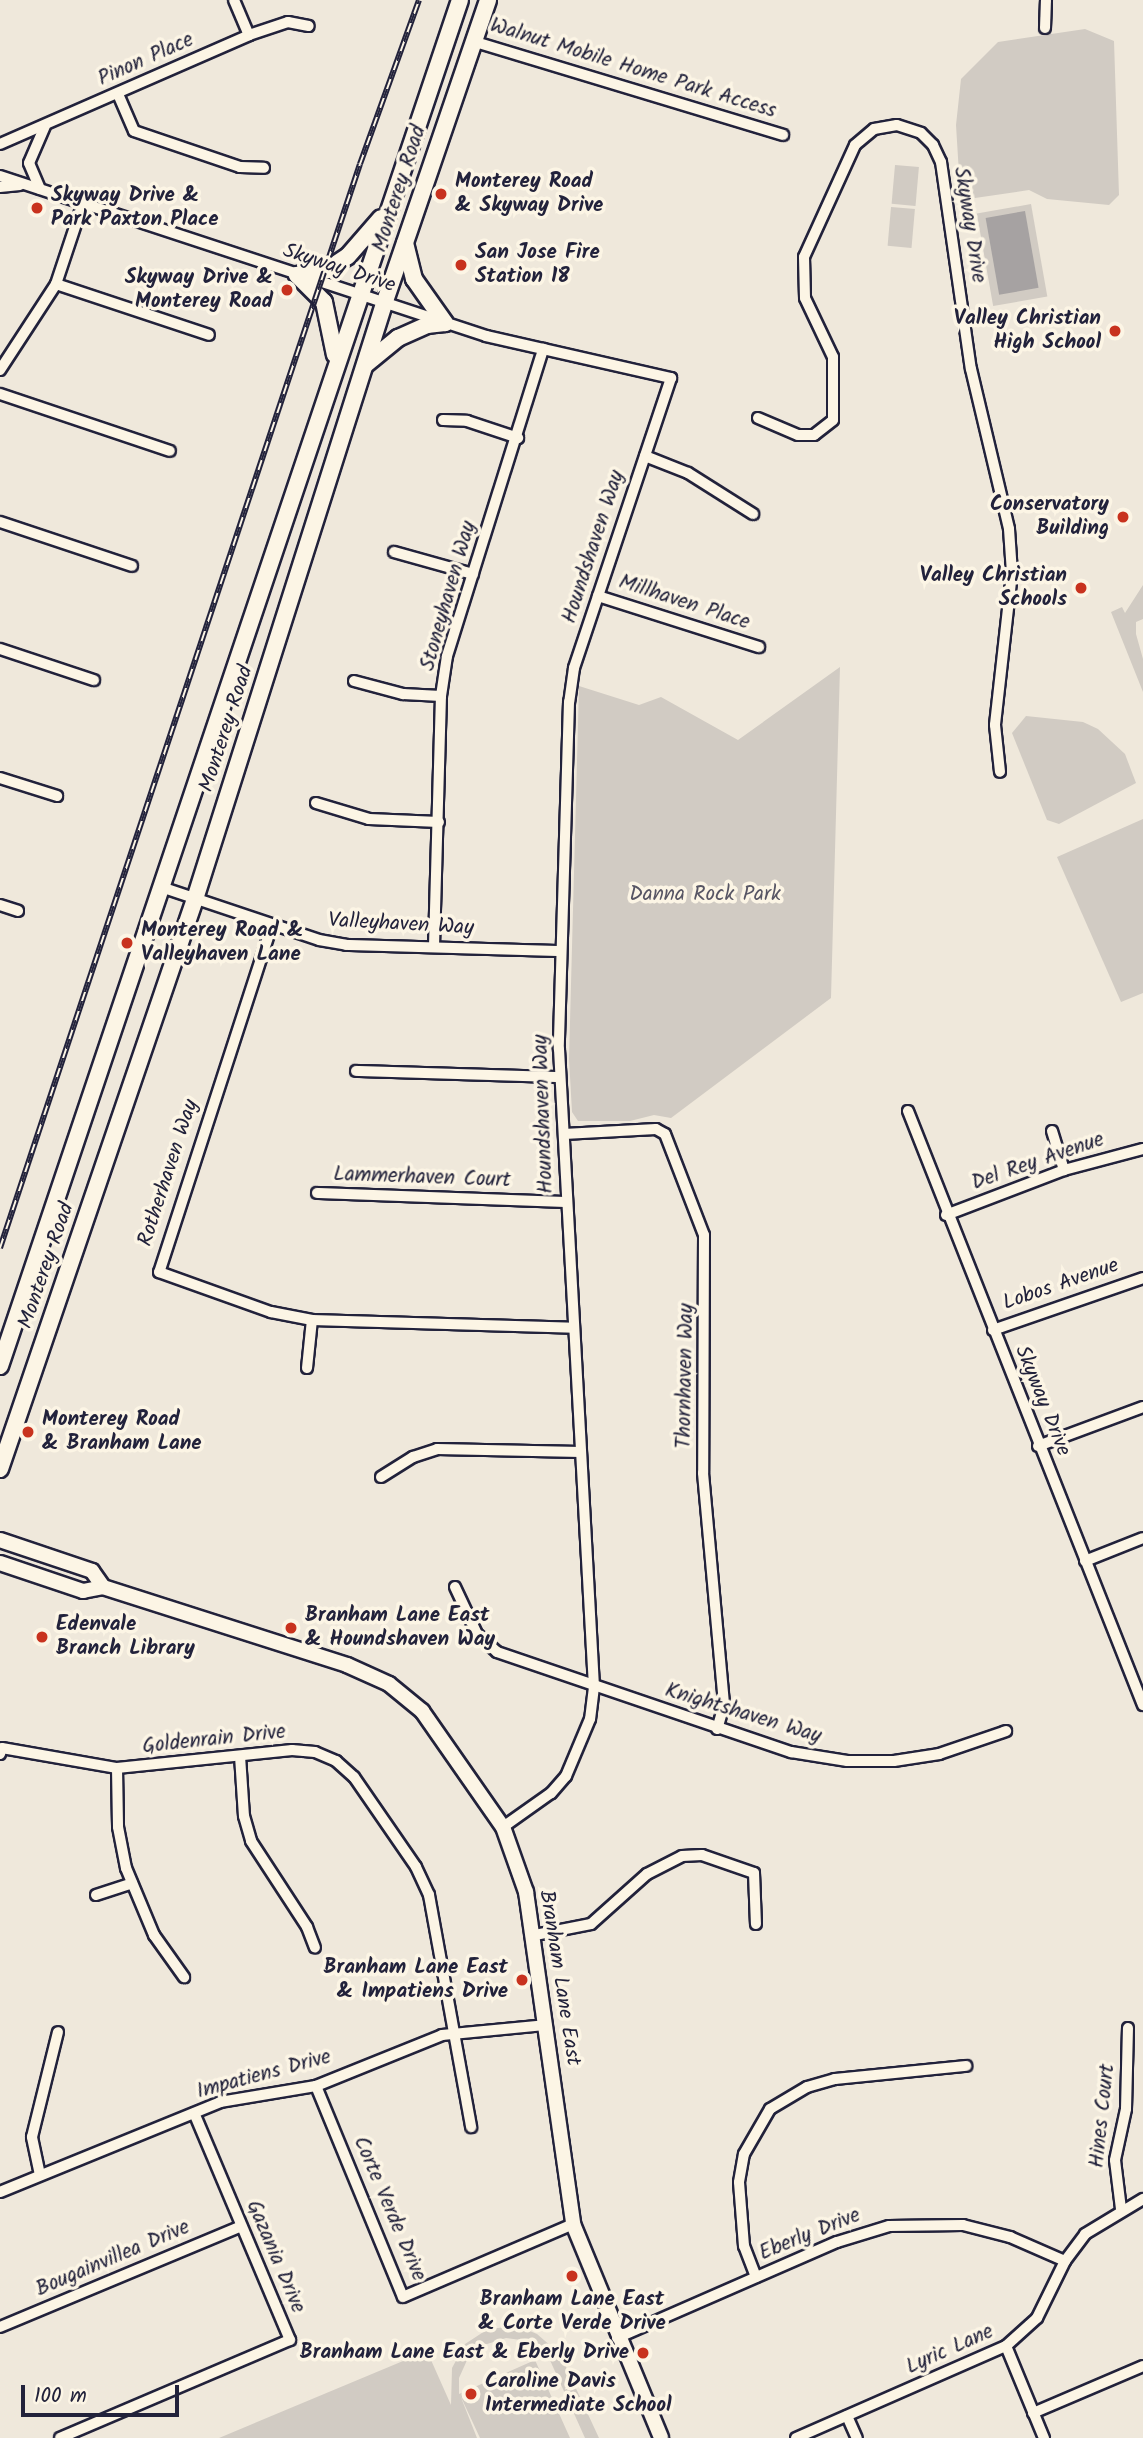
<!DOCTYPE html>
<style>
body{margin:0}
#map{position:relative;width:1143px;height:2438px;overflow:hidden;background:#efe8db;font-family:Kalam,sans-serif}
div>[style]{position:absolute}
[style*='--x']{left:calc(var(--x)*1px);top:calc(var(--y)*1px);width:calc(var(--w)*1px);rotate:calc(var(--a)*1deg)}
.green>*{inset:0;background:#d1cbc3;transform-origin:0 0}
.water>*{inset:0;background:#a6a2a2;transform-origin:0 0}
.roads{filter:drop-shadow(2px 0 #22223b) drop-shadow(-2px 0 #22223b) drop-shadow(0 2px #22223b) drop-shadow(0 -2px #22223b)}
.street>*{height:10px;margin:-5px;padding:0 5px;transform-origin:5px;border-radius:5px;background:#fcf5e5}
.secondary>*{height:14px;margin:-7px;padding:0 7px;transform-origin:7px;border-radius:7px;background:#fcf5e5}
.primary>*{height:16px;margin:-8px;padding:0 8px;transform-origin:8px;border-radius:8px;background:#fcf5e5}
.rail>*{height:6px;margin-top:-3px;transform-origin:0;background:repeating-linear-gradient(90deg,#fcf5e5 0 10px,#22223b 0 20px);box-sizing:border-box;border-block:2px solid #22223b}
.dots>*{width:19px;height:19px;translate:-50% -50%;box-sizing:border-box;border:4px solid #fcf5e5;border-radius:50%}
span{translate:-50% -50%;white-space:nowrap;text-align:center;line-height:1.15;-webkit-text-stroke:7px #fcf5e5;paint-order:stroke}
.street-label{font-size:21px;color:#22223b}
.poi-label{font-size:21px;color:#22223b;font-weight:700}
.left{translate:0 -50%;text-align:left}
.right{translate:-100% -50%;text-align:right}
.park-label{font-size:21px;color:#575564}
.scale{position:absolute;left:21px;top:2385px;width:158px;height:32px;box-sizing:border-box;border:4px solid #22223b;border-top:0;padding-left:9px;font-size:21px;line-height:24px;white-space:nowrap;color:#22223b;-webkit-text-stroke:5px #fcf5e5;paint-order:stroke}
</style>
<div id="map">
<div class="green">
<div style="clip-path:polygon(1085px 29px,1114px 41px,1119px 195px,1109px 205px,1047px 199px,1029px 190px,975px 198px,960px 190px,956px 125px,961px 79px,998px 42px)"></div>
<div style="left:895px;top:165px;width:24px;height:39px;rotate:5deg"></div>
<div style="left:1031px;top:204px;width:94px;height:55px;rotate:80deg"></div>
<div style="left:891px;top:207px;width:24px;height:39px;rotate:5deg"></div>
<div style="clip-path:polygon(1143px 585px,1143px 619px,1136px 622px,1136px 634px,1143px 659px,1143px 692px,1111px 612px,1122px 607px,1125px 613px)"></div>
<div style="clip-path:polygon(840px 667px,831px 998px,671px 1118px,654px 1115px,630px 1121px,578px 1121px,572px 1112px,569px 1059px,579px 686px,639px 705px,661px 697px,738px 740px)"></div>
<div style="clip-path:polygon(1026px 716px,1083px 722px,1098px 729px,1125px 754px,1136px 783px,1059px 824px,1047px 820px,1012px 733px)"></div>
<div style="clip-path:polygon(1143px 819px,1143px 993px,1121px 1002px,1057px 857px)"></div>
<div style="clip-path:polygon(518px 2326px,537px 2334px,560px 2354px,599px 2438px,585px 2438px,549px 2358px,528px 2341px,506px 2338px,484px 2345px,468px 2358px,459px 2378px,459px 2394px,535px 2360px,570px 2438px,480px 2438px,460px 2395px,477px 2438px,219px 2438px,427px 2351px,451px 2405px,452px 2368px,465px 2344px,488px 2329px)"></div>
</div>
<div class="water">
<div style="left:1025px;top:211px;width:78px;height:40px;rotate:80deg"></div>
</div>
<div class="roads">
<div class="street">
<div style="--x:234;--y:0;--w:38;--a:67"></div>
<div style="--x:1045;--y:28;--w:28;--a:-88"></div>
<div style="--x:472;--y:41;--w:325;--a:16.8"></div>
<div style="--x:118;--y:94;--w:40;--a:66.6"></div>
<div style="--x:134;--y:131;--w:112;--a:18.8"></div>
<div style="--x:240;--y:167;--w:24;--a:2"></div>
<div style="--x:0;--y:144;--w:272;--a:-23.6"></div>
<div style="--x:249;--y:35;--w:41;--a:-18.4"></div>
<div style="--x:288;--y:22;--w:21;--a:11"></div>
<div style="--x:0;--y:176;--w:512;--a:18.22"></div>
<div style="--x:486;--y:336;--w:190;--a:12.8"></div>
<div style="--x:671;--y:378;--w:306;--a:108.5"></div>
<div style="--x:574;--y:668;--w:34;--a:98"></div>
<div style="--x:569;--y:702;--w:347;--a:91.7"></div>
<div style="--x:559;--y:1049;--w:639;--a:86.86"></div>
<div style="--x:594;--y:1687;--w:32;--a:97"></div>
<div style="--x:590;--y:1719;--w:62;--a:112.8"></div>
<div style="--x:566;--y:1776;--w:23;--a:131"></div>
<div style="--x:551;--y:1793;--w:59;--a:144.7"></div>
<div style="--x:0;--y:187;--w:20;--a:-6"></div>
<div style="--x:40;--y:189;--w:28;--a:-113"></div>
<div style="--x:29;--y:163;--w:40;--a:-66.6"></div>
<div style="--x:56;--y:284;--w:161;--a:18.4"></div>
<div style="--x:0;--y:370;--w:103;--a:-56.9"></div>
<div style="--x:56;--y:284;--w:85;--a:-71.6"></div>
<div style="--x:0;--y:394;--w:179;--a:18.5"></div>
<div style="--x:758;--y:418;--w:43;--a:23"></div>
<div style="--x:798;--y:435;--w:16;--a:0"></div>
<div style="--x:814;--y:435;--w:24;--a:-38"></div>
<div style="--x:833;--y:420;--w:63;--a:-90"></div>
<div style="--x:833;--y:357;--w:65;--a:-115.4"></div>
<div style="--x:805;--y:298;--w:41;--a:-91.4"></div>
<div style="--x:804;--y:257;--w:123;--a:-65.5"></div>
<div style="--x:855;--y:145;--w:25;--a:-40"></div>
<div style="--x:874;--y:129;--w:23;--a:-10"></div>
<div style="--x:897;--y:125;--w:25;--a:18"></div>
<div style="--x:921;--y:133;--w:17;--a:45"></div>
<div style="--x:933;--y:145;--w:19;--a:65"></div>
<div style="--x:941;--y:162;--w:209;--a:81.8"></div>
<div style="--x:971;--y:369;--w:164;--a:76.6"></div>
<div style="--x:1009;--y:529;--w:44;--a:86.1"></div>
<div style="--x:1012;--y:573;--w:153;--a:96.4"></div>
<div style="--x:995;--y:725;--w:47;--a:83.9"></div>
<div style="--x:443;--y:420;--w:24;--a:2"></div>
<div style="--x:467;--y:421;--w:54;--a:18.4"></div>
<div style="--x:645;--y:456;--w:46;--a:21.6"></div>
<div style="--x:688;--y:473;--w:77;--a:32.2"></div>
<div style="--x:0;--y:522;--w:139;--a:18.4"></div>
<div style="--x:394;--y:552;--w:82;--a:15.6"></div>
<div style="--x:598;--y:596;--w:169;--a:17.6"></div>
<div style="--x:0;--y:649;--w:99;--a:18.3"></div>
<div style="--x:354;--y:681;--w:51;--a:14.9"></div>
<div style="--x:403;--y:694;--w:38;--a:3"></div>
<div style="--x:0;--y:778;--w:60;--a:17.5"></div>
<div style="--x:316;--y:803;--w:55;--a:16.8"></div>
<div style="--x:369;--y:819;--w:70;--a:2.5"></div>
<div style="--x:164;--y:888;--w:163;--a:18.5"></div>
<div style="--x:319;--y:940;--w:27;--a:10"></div>
<div style="--x:346;--y:945;--w:215;--a:1.6"></div>
<div style="--x:0;--y:905;--w:19;--a:18"></div>
<div style="--x:272;--y:925;--w:365;--a:108"></div>
<div style="--x:159;--y:1272;--w:119;--a:19.7"></div>
<div style="--x:271;--y:1312;--w:42;--a:11"></div>
<div style="--x:312;--y:1320;--w:262;--a:1.7"></div>
<div style="--x:434;--y:946;--w:250;--a:-88.4"></div>
<div style="--x:441;--y:696;--w:40;--a:-81.5"></div>
<div style="--x:447;--y:656;--w:322;--a:-72.6"></div>
<div style="--x:356;--y:1071;--w:203;--a:1.7"></div>
<div style="--x:908;--y:1111;--w:639;--a:68.42"></div>
<div style="--x:1052;--y:1131;--w:41;--a:72.9"></div>
<div style="--x:564;--y:1134;--w:92;--a:-3.1"></div>
<div style="--x:656;--y:1129;--w:10;--a:29"></div>
<div style="--x:665;--y:1134;--w:108;--a:68.9"></div>
<div style="--x:704;--y:1235;--w:238;--a:90.2"></div>
<div style="--x:703;--y:1473;--w:233;--a:84.8"></div>
<div style="--x:724;--y:1705;--w:25;--a:106"></div>
<div style="--x:317;--y:1193;--w:250;--a:2.1"></div>
<div style="--x:946;--y:1215;--w:126;--a:-20.9"></div>
<div style="--x:1064;--y:1170;--w:82;--a:-14.9"></div>
<div style="--x:993;--y:1330;--w:159;--a:-19.1"></div>
<div style="--x:307;--y:1368;--w:48;--a:-84.1"></div>
<div style="--x:1038;--y:1446;--w:112;--a:-20.4"></div>
<div style="--x:381;--y:1477;--w:38;--a:-32"></div>
<div style="--x:413;--y:1457;--w:25;--a:-18"></div>
<div style="--x:437;--y:1449;--w:144;--a:1.2"></div>
<div style="--x:1085;--y:1561;--w:62;--a:-21.6"></div>
<div style="--x:455;--y:1587;--w:52;--a:64.9"></div>
<div style="--x:477;--y:1634;--w:27;--a:42"></div>
<div style="--x:497;--y:1652;--w:311;--a:18.8"></div>
<div style="--x:791;--y:1752;--w:57;--a:9.1"></div>
<div style="--x:847;--y:1761;--w:47;--a:0"></div>
<div style="--x:894;--y:1761;--w:46;--a:-8.8"></div>
<div style="--x:939;--y:1754;--w:71;--a:-18.9"></div>
<div style="--x:0;--y:1754;--w:6;--a:-72"></div>
<div style="--x:2;--y:1748;--w:117;--a:9.9"></div>
<div style="--x:117;--y:1768;--w:176;--a:-5.9"></div>
<div style="--x:292;--y:1750;--w:23;--a:5"></div>
<div style="--x:315;--y:1752;--w:23;--a:23"></div>
<div style="--x:336;--y:1761;--w:24;--a:42"></div>
<div style="--x:354;--y:1777;--w:109;--a:55.4"></div>
<div style="--x:416;--y:1867;--w:31;--a:65"></div>
<div style="--x:429;--y:1895;--w:236;--a:79.7"></div>
<div style="--x:240;--y:1756;--w:60;--a:86.2"></div>
<div style="--x:244;--y:1816;--w:26;--a:74"></div>
<div style="--x:251;--y:1841;--w:103;--a:56.9"></div>
<div style="--x:307;--y:1927;--w:22;--a:69"></div>
<div style="--x:117;--y:1768;--w:59;--a:89"></div>
<div style="--x:118;--y:1827;--w:42;--a:79"></div>
<div style="--x:126;--y:1868;--w:73;--a:67.3"></div>
<div style="--x:154;--y:1935;--w:52;--a:54.5"></div>
<div style="--x:96;--y:1895;--w:38;--a:-18"></div>
<div style="--x:535;--y:1935;--w:57;--a:-11.1"></div>
<div style="--x:591;--y:1924;--w:75;--a:-41.8"></div>
<div style="--x:647;--y:1874;--w:39;--a:-27"></div>
<div style="--x:682;--y:1856;--w:20;--a:-3"></div>
<div style="--x:702;--y:1855;--w:55;--a:19.1"></div>
<div style="--x:754;--y:1873;--w:51;--a:87.8"></div>
<div style="--x:316;--y:2086;--w:228;--a:67.6"></div>
<div style="--x:403;--y:2297;--w:185;--a:-23.2"></div>
<div style="--x:40;--y:2175;--w:39;--a:-102"></div>
<div style="--x:32;--y:2137;--w:108;--a:-76.1"></div>
<div style="--x:0;--y:2192;--w:238;--a:-22.2"></div>
<div style="--x:220;--y:2102;--w:97;--a:-9.5"></div>
<div style="--x:316;--y:2086;--w:136;--a:-22"></div>
<div style="--x:442;--y:2035;--w:103;--a:-5.5"></div>
<div style="--x:1121;--y:2209;--w:49;--a:-97"></div>
<div style="--x:1115;--y:2160;--w:52;--a:-77.8"></div>
<div style="--x:1126;--y:2109;--w:81;--a:-88.6"></div>
<div style="--x:756;--y:2277;--w:33;--a:-111"></div>
<div style="--x:744;--y:2246;--w:64;--a:-94.5"></div>
<div style="--x:739;--y:2182;--w:28;--a:-80"></div>
<div style="--x:744;--y:2154;--w:52;--a:-60"></div>
<div style="--x:770;--y:2109;--w:43;--a:-30.7"></div>
<div style="--x:807;--y:2087;--w:29;--a:-16"></div>
<div style="--x:835;--y:2079;--w:132;--a:-5.7"></div>
<div style="--x:0;--y:2327;--w:261;--a:-22.7"></div>
<div style="--x:617;--y:2338;--w:240;--a:-23.6"></div>
<div style="--x:837;--y:2242;--w:54;--a:-17.1"></div>
<div style="--x:889;--y:2226;--w:74;--a:-0.8"></div>
<div style="--x:963;--y:2225;--w:49;--a:14.3"></div>
<div style="--x:1010;--y:2237;--w:60;--a:23.6"></div>
<div style="--x:1006;--y:2346;--w:100;--a:67.6"></div>
<div style="--x:1033;--y:2413;--w:120;--a:-23.1"></div>
<div style="--x:847;--y:2416;--w:24;--a:66"></div>
<div style="--x:60;--y:2438;--w:250;--a:-23.1"></div>
<div style="--x:290;--y:2340;--w:246;--a:-112.9"></div>
<div style="--x:796;--y:2438;--w:229;--a:-23.7"></div>
<div style="--x:1006;--y:2346;--w:42;--a:-42.1"></div>
<div style="--x:1037;--y:2318;--w:64;--a:-63.8"></div>
<div style="--x:1065;--y:2261;--w:34;--a:-53"></div>
<div style="--x:1085;--y:2234;--w:68;--a:-31.1"></div>
</div>
<div class="secondary">
<div style="--x:0;--y:1540;--w:97;--a:18.6"></div>
<div style="--x:92;--y:1571;--w:19;--a:55"></div>
<div style="--x:0;--y:1563;--w:88;--a:18.6"></div>
<div style="--x:83;--y:1591;--w:20;--a:-11"></div>
<div style="--x:103;--y:1587;--w:256;--a:17.7"></div>
<div style="--x:347;--y:1665;--w:46;--a:24.3"></div>
<div style="--x:389;--y:1684;--w:43;--a:39.3"></div>
<div style="--x:422;--y:1711;--w:141;--a:55.1"></div>
<div style="--x:503;--y:1827;--w:69;--a:70.5"></div>
<div style="--x:526;--y:1892;--w:335;--a:81.9"></div>
<div style="--x:573;--y:2224;--w:231;--a:67.6"></div>
</div>
<div class="primary">
<div style="--x:405;--y:243;--w:37;--a:76"></div>
<div style="--x:414;--y:279;--w:54;--a:54.8"></div>
<div style="--x:297;--y:275;--w:30;--a:-9"></div>
<div style="--x:327;--y:270;--w:25;--a:-34"></div>
<div style="--x:348;--y:256;--w:50;--a:-49"></div>
<div style="--x:297;--y:275;--w:38;--a:45"></div>
<div style="--x:324;--y:302;--w:54;--a:78.3"></div>
<div style="--x:365;--y:365;--w:43;--a:-39.3"></div>
<div style="--x:398;--y:338;--w:32;--a:-24"></div>
<div style="--x:427;--y:325;--w:18;--a:-6"></div>
<div style="--x:0;--y:1366;--w:1441;--a:-71.39"></div>
<div style="--x:0;--y:1469;--w:602;--a:-71.11"></div>
<div style="--x:195;--y:899;--w:624;--a:-72.38"></div>
<div style="--x:384;--y:304;--w:321;--a:-71.1"></div>
</div>
</div>
<div class="rail">
<div style="--x:0;--y:1248;--w:1142;--a:-71.63"></div>
<div style="--x:360;--y:164;--w:174;--a:-70.2"></div>
</div>
<div class="dots">
<div style="left:441px;top:194px;background:#c8321e"></div>
<div style="left:37px;top:208px;background:#c8321e"></div>
<div style="left:461px;top:265px;background:#c8321e"></div>
<div style="left:287px;top:290px;background:#c8321e"></div>
<div style="left:1115px;top:331px;background:#c8321e"></div>
<div style="left:1123px;top:517px;background:#c8321e"></div>
<div style="left:1081px;top:588px;background:#c8321e"></div>
<div style="left:127px;top:943px;background:#c8321e"></div>
<div style="left:28px;top:1432px;background:#c8321e"></div>
<div style="left:291px;top:1628px;background:#c8321e"></div>
<div style="left:42px;top:1637px;background:#c8321e"></div>
<div style="left:522px;top:1980px;background:#c8321e"></div>
<div style="left:572px;top:2276px;background:#c8321e"></div>
<div style="left:643px;top:2353px;background:#c8321e"></div>
<div style="left:471px;top:2394px;background:#c8321e"></div>
</div>
<div class="street-label">
<span style="left:146px;top:60px;rotate:-24deg">Pinon Place</span>
<span style="left:633px;top:69px;rotate:17deg">Walnut Mobile Home Park Access</span>
<span style="left:400px;top:189px;rotate:-72deg">Monterey Road</span>
<span style="left:969px;top:225px;rotate:81deg">Skyway Drive</span>
<span style="left:339px;top:269px;rotate:18deg">Skyway Drive</span>
<span style="left:594px;top:547px;rotate:-72deg">Houndshaven Way</span>
<span style="left:449px;top:596px;rotate:-74deg">Stoneyhaven Way</span>
<span style="left:684px;top:603px;rotate:18deg">Millhaven Place</span>
<span style="left:227px;top:729px;rotate:-72deg">Monterey Road</span>
<span style="left:401px;top:925px;rotate:3deg">Valleyhaven Way</span>
<span style="left:544px;top:1114px;rotate:-92deg">Houndshaven Way</span>
<span style="left:1038px;top:1162px;rotate:-19deg">Del Rey Avenue</span>
<span style="left:169px;top:1173px;rotate:-72deg">Rotherhaven Way</span>
<span style="left:422px;top:1178px;rotate:2deg">Lammerhaven Court</span>
<span style="left:47px;top:1266px;rotate:-71deg">Monterey Road</span>
<span style="left:1061px;top:1285px;rotate:-19deg">Lobos Avenue</span>
<span style="left:686px;top:1376px;rotate:-89deg">Thornhaven Way</span>
<span style="left:1042px;top:1401px;rotate:68deg">Skyway Drive</span>
<span style="left:743px;top:1714px;rotate:17deg">Knightshaven Way</span>
<span style="left:214px;top:1740px;rotate:-6deg">Goldenrain Drive</span>
<span style="left:559px;top:1978px;rotate:81deg">Branham Lane East</span>
<span style="left:264px;top:2075px;rotate:-15deg">Impatiens Drive</span>
<span style="left:1103px;top:2116px;rotate:-84deg">Hines Court</span>
<span style="left:389px;top:2209px;rotate:67deg">Corte Verde Drive</span>
<span style="left:810px;top:2235px;rotate:-22deg">Eberly Drive</span>
<span style="left:275px;top:2257px;rotate:67deg">Gazania Drive</span>
<span style="left:113px;top:2259px;rotate:-23deg">Bougainvillea Drive</span>
<span style="left:950px;top:2350px;rotate:-24deg">Lyric Lane</span>
</div>
<div class="poi-label">
<span class="left" style="left:455px;top:194px">Monterey Road<br>&amp; Skyway Drive</span>
<span class="left" style="left:51px;top:208px">Skyway Drive &amp;<br>Park Paxton Place</span>
<span class="left" style="left:475px;top:265px">San Jose Fire<br>Station 18</span>
<span class="right" style="left:273px;top:290px">Skyway Drive &amp;<br>Monterey Road</span>
<span class="right" style="left:1101px;top:331px">Valley Christian<br>High School</span>
<span class="right" style="left:1109px;top:517px">Conservatory<br>Building</span>
<span class="right" style="left:1067px;top:588px">Valley Christian<br>Schools</span>
<span class="left" style="left:141px;top:943px">Monterey Road &amp;<br>Valleyhaven Lane</span>
<span class="left" style="left:42px;top:1432px">Monterey Road<br>&amp; Branham Lane</span>
<span class="left" style="left:305px;top:1628px">Branham Lane East<br>&amp; Houndshaven Way</span>
<span class="left" style="left:56px;top:1637px">Edenvale<br>Branch Library</span>
<span class="right" style="left:508px;top:1980px">Branham Lane East<br>&amp; Impatiens Drive</span>
<span style="left:572px;top:2312px">Branham Lane East<br>&amp; Corte Verde Drive</span>
<span class="right" style="left:629px;top:2353px">Branham Lane East &amp; Eberly Drive</span>
<span class="left" style="left:485px;top:2394px">Caroline Davis<br>Intermediate School</span>
</div>
<div class="park-label">
<span style="left:705px;top:895px">Danna Rock Park</span>
</div>
<div class="scale">100 m</div>
</div>
